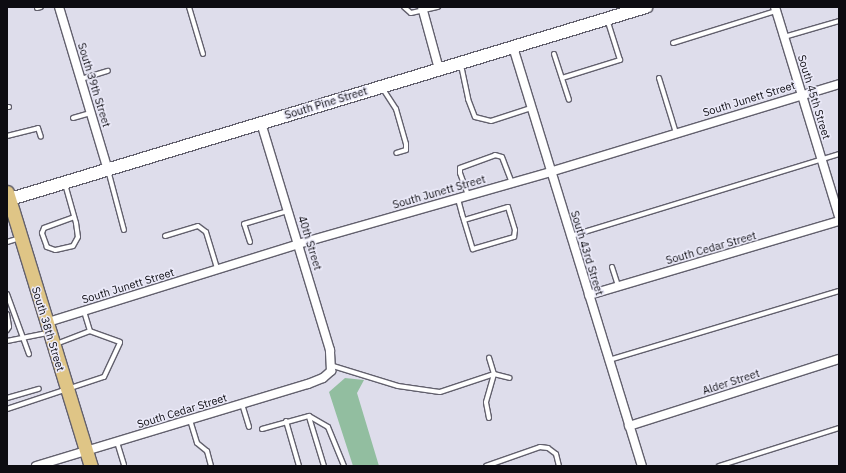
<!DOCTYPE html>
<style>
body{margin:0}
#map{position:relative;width:846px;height:473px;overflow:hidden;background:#deddeb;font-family:"IBM Plex Sans",sans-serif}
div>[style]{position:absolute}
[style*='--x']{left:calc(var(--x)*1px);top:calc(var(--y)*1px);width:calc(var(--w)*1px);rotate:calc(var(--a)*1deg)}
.green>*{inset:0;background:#92bea0}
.roads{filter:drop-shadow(1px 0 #62606d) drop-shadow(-1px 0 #62606d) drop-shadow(0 1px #62606d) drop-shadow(0 -1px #62606d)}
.service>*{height:4px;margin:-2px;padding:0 2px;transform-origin:2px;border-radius:2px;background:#fff}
.minor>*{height:8px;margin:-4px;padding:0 4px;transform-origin:4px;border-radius:4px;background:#fff}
.secondary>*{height:12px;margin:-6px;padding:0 6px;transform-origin:6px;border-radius:6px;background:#fff}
.primary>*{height:13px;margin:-6.5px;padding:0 6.5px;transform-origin:6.5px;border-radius:6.5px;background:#dfc586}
span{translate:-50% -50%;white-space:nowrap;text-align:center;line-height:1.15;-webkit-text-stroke:3px #ebeaf9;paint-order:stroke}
.street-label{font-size:11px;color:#0d0c11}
.frame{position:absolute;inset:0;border:8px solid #0d0c11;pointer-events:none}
</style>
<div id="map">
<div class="green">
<div style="clip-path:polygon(345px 378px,364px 380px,357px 393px,379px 466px,353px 466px,329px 392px)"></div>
</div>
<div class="roads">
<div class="service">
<div style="--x:189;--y:7;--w:49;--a:73.4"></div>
<div style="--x:404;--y:7;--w:9;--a:41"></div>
<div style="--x:411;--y:13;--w:28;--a:-13"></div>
<div style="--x:37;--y:8;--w:4;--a:-14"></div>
<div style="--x:784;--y:37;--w:57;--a:-16.2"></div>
<div style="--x:673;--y:43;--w:108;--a:-17.3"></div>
<div style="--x:554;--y:54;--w:48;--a:71.9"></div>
<div style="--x:461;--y:65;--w:35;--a:78"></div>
<div style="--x:468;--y:99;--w:19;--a:69"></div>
<div style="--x:475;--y:117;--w:16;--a:14"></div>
<div style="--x:491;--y:121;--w:42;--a:-18"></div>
<div style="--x:562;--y:78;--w:61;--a:-17.2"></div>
<div style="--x:620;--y:60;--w:43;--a:-107.6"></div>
<div style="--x:659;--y:78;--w:58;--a:72.8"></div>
<div style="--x:81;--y:79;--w:28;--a:-17"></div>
<div style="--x:383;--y:89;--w:24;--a:57"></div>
<div style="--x:396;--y:109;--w:36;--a:74"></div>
<div style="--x:406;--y:144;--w:6;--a:90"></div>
<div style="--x:406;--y:150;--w:10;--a:163"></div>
<div style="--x:7;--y:107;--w:2;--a:0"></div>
<div style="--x:73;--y:118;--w:19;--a:-16"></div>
<div style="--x:7;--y:136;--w:32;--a:-14"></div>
<div style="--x:38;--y:128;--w:9;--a:72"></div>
<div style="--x:108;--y:170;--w:62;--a:75.1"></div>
<div style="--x:65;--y:184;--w:41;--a:74.2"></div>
<div style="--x:76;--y:223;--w:14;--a:82"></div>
<div style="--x:78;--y:237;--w:10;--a:119"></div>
<div style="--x:73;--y:246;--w:18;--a:167"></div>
<div style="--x:55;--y:250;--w:9;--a:-159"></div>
<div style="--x:47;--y:247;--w:15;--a:-110"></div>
<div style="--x:42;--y:233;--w:5;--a:-68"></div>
<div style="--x:44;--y:228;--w:32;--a:-20"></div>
<div style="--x:468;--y:195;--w:23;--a:-110"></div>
<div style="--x:460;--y:173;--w:5;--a:-90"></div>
<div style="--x:460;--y:168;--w:37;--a:-20"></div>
<div style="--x:495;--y:155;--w:7;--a:16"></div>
<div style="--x:502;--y:157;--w:28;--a:69"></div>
<div style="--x:458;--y:199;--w:16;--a:75"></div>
<div style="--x:462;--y:214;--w:37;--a:73"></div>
<div style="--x:473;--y:249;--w:43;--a:-16.3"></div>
<div style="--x:514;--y:237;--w:7;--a:-82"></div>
<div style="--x:515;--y:230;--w:24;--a:-107"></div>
<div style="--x:508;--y:207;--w:46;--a:163.5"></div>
<div style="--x:165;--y:236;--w:34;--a:-17"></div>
<div style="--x:198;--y:226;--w:10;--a:37"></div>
<div style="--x:206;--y:232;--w:39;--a:73"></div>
<div style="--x:571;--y:236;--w:280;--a:-17"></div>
<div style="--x:7;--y:242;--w:14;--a:-17"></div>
<div style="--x:250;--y:242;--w:19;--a:-108"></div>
<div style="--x:244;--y:224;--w:46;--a:-16.5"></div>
<div style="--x:612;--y:267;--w:20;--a:72"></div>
<div style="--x:7;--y:294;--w:64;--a:69.9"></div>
<div style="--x:7;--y:314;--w:13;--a:81"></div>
<div style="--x:9;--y:327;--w:4;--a:124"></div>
<div style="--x:7;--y:341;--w:41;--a:-11.3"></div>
<div style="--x:56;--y:344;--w:36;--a:-21"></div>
<div style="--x:609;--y:360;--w:240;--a:-16.7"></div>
<div style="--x:333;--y:366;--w:68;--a:17.1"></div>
<div style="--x:398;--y:386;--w:42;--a:8.1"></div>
<div style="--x:440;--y:392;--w:57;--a:-18.4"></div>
<div style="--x:494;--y:374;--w:16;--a:14"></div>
<div style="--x:7;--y:398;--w:33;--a:-16"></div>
<div style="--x:242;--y:404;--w:24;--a:73"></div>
<div style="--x:7;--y:409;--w:102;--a:-18.3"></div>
<div style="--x:104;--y:377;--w:38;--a:-65"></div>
<div style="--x:120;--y:342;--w:32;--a:-160"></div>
<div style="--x:90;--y:331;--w:21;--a:-107"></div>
<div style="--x:309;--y:417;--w:51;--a:73"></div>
<div style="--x:489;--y:418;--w:16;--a:-101"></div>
<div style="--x:486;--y:402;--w:29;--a:-74"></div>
<div style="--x:494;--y:374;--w:17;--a:-107"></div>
<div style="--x:190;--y:420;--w:24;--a:73"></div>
<div style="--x:197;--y:443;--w:13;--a:39"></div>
<div style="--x:207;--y:451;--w:16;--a:75"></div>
<div style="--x:286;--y:421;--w:47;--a:73.9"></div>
<div style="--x:262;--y:429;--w:49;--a:-15.5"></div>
<div style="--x:309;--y:416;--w:22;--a:30"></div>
<div style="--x:328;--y:427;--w:42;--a:67.7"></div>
<div style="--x:117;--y:442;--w:24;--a:73"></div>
<div style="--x:486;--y:466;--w:57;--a:-19.4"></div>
<div style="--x:540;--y:447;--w:8;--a:7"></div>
<div style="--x:548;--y:448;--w:10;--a:37"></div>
<div style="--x:556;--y:454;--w:12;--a:76"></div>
<div style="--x:719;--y:466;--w:126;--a:-17.6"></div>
</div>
<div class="minor">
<div style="--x:59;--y:7;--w:170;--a:73.3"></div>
<div style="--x:422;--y:7;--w:64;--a:74.7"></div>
<div style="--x:775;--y:7;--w:219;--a:73"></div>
<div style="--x:513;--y:47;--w:438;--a:72.9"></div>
<div style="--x:589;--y:295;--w:261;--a:-16.5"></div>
<div style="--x:45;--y:323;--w:265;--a:-17.3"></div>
<div style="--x:298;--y:244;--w:262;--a:-15.9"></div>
<div style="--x:550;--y:172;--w:302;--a:-16.9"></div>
<div style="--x:629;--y:426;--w:220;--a:-17.7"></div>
<div style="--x:36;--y:466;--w:284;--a:-16.8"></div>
<div style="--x:308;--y:384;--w:16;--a:-22"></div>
<div style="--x:323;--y:378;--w:11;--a:-41"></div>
<div style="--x:331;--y:371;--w:21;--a:-93"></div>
<div style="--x:330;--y:350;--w:237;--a:-106.9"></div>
</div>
<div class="secondary">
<div style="--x:7;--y:200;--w:668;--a:-16.81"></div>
</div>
<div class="primary">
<div style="--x:7;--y:192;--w:287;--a:73"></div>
</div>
</div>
<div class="street-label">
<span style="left:94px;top:85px;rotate:73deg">South 39th Street</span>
<span style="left:814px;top:97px;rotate:73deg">South 45th Street</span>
<span style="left:749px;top:99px;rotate:-17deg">South Junett Street</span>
<span style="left:326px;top:103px;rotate:-17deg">South Pine Street</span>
<span style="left:439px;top:192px;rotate:-16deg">South Junett Street</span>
<span style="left:310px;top:243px;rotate:73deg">40th Street</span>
<span style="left:711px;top:248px;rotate:-16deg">South Cedar Street</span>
<span style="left:587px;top:253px;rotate:73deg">South 43rd Street</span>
<span style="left:128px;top:286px;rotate:-17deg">South Junett Street</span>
<span style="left:48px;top:329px;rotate:73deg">South 38th Street</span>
<span style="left:731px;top:382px;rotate:-18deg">Alder Street</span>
<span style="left:182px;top:411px;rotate:-17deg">South Cedar Street</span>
</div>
<div class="frame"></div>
</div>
